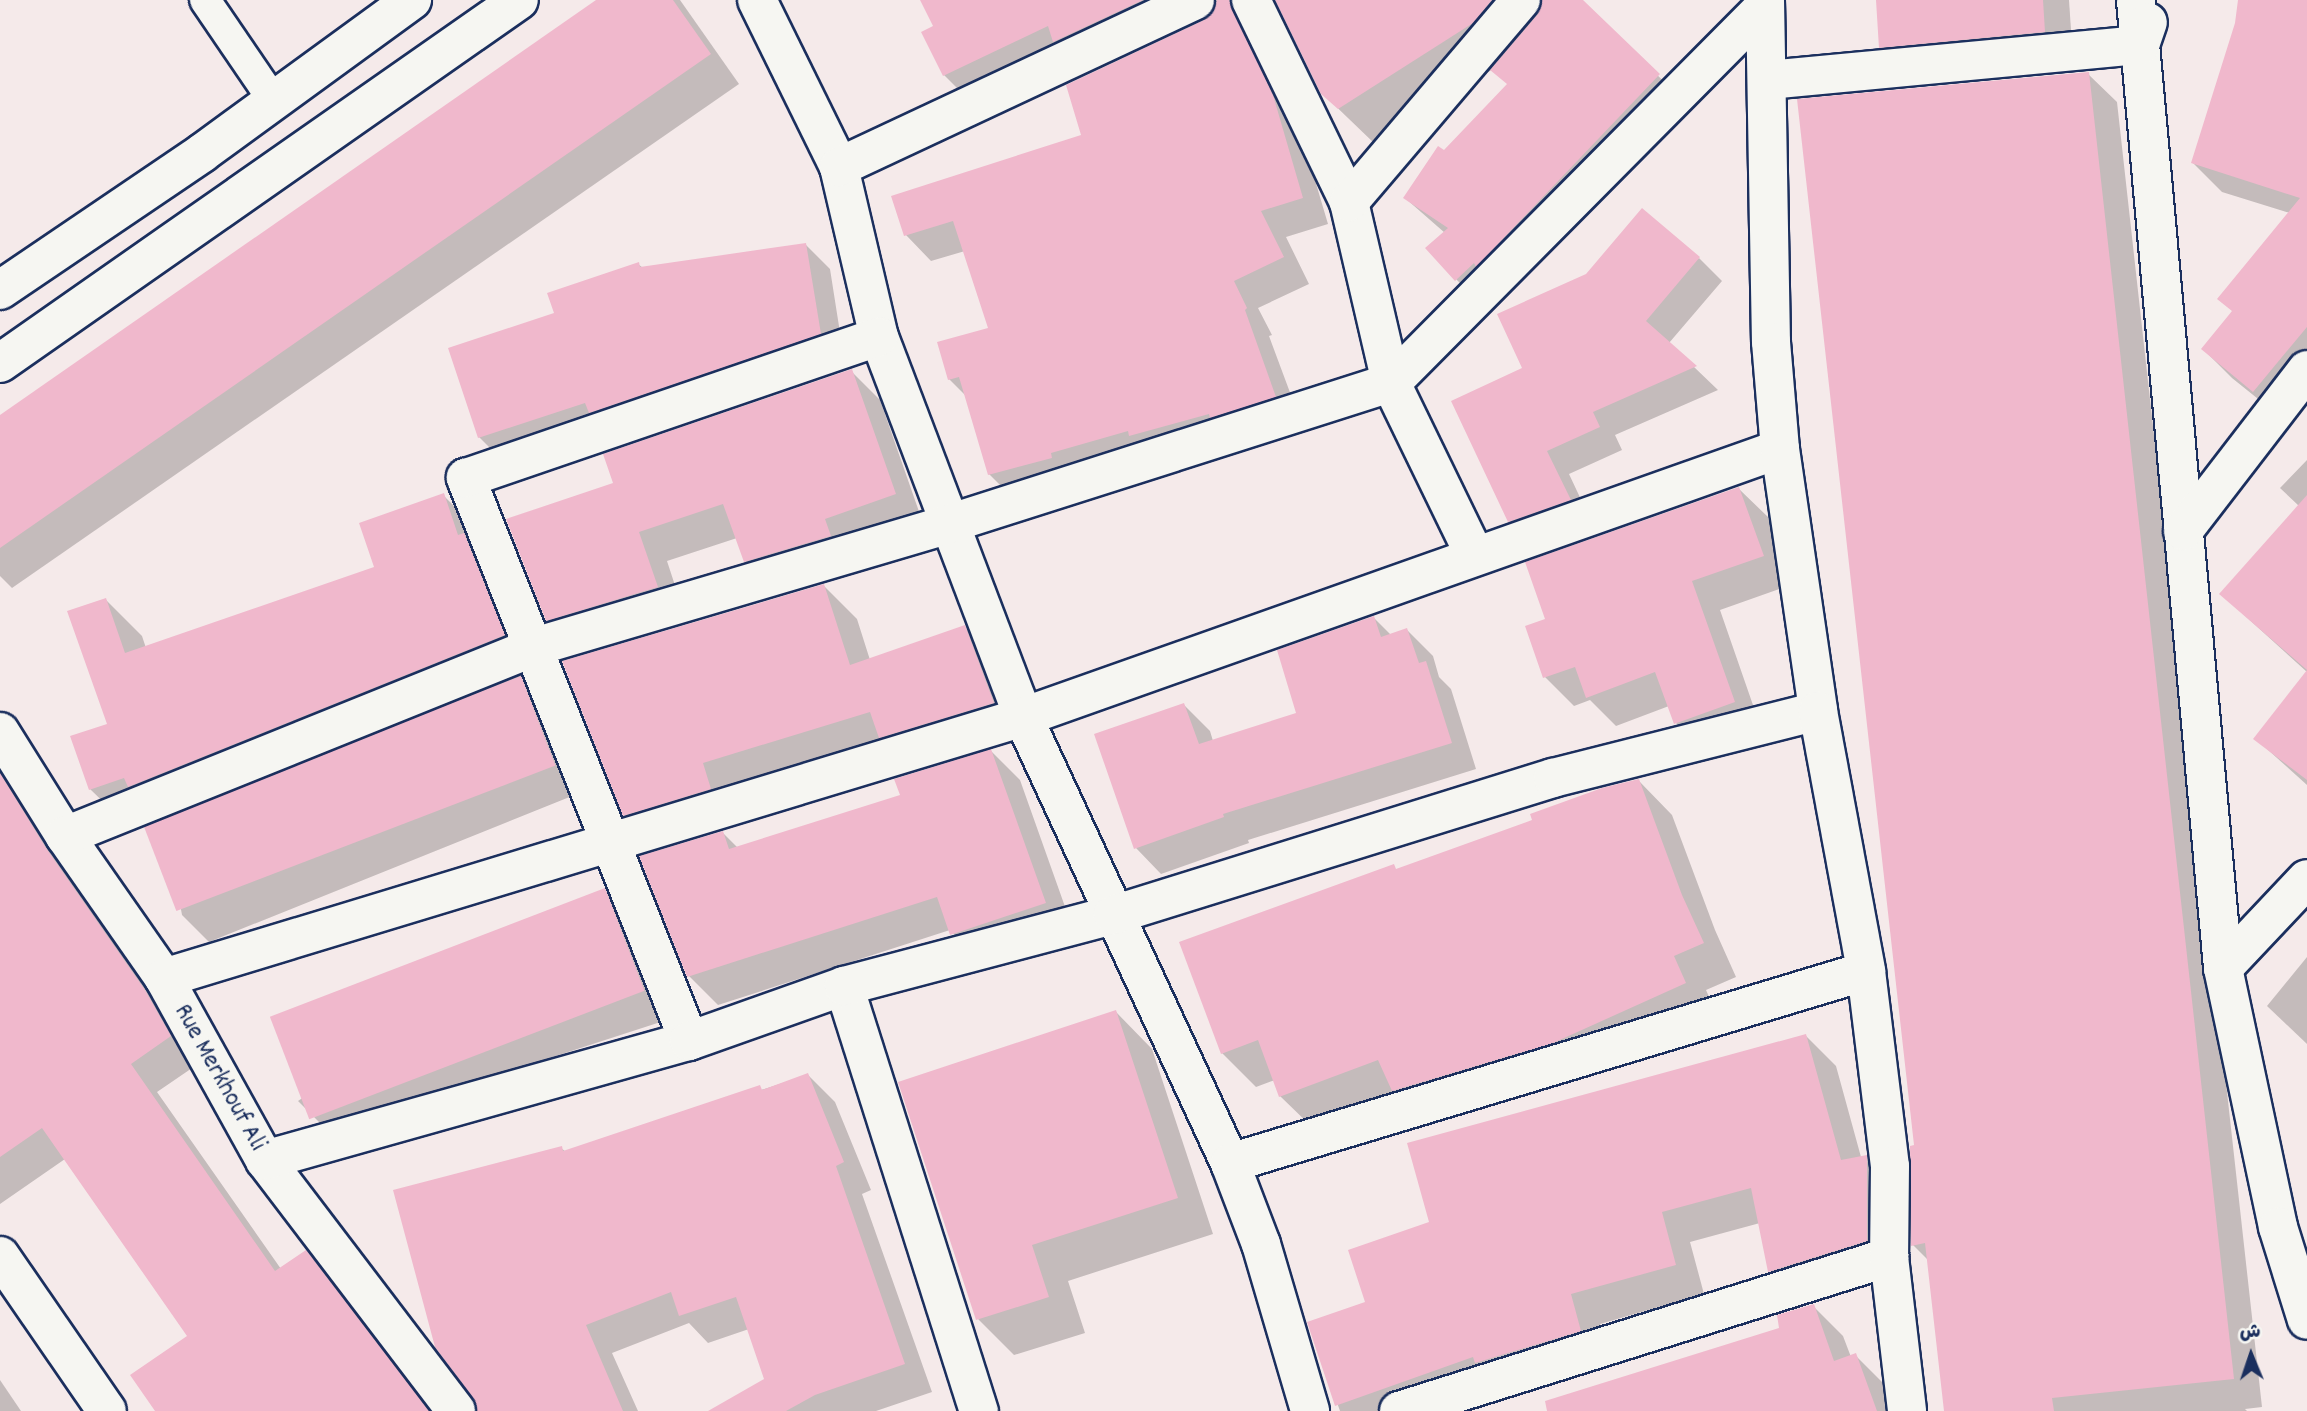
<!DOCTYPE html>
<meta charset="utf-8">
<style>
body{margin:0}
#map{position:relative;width:2307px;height:1411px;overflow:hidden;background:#f5eaea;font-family:Dekko,"Playpen Sans Arabic",sans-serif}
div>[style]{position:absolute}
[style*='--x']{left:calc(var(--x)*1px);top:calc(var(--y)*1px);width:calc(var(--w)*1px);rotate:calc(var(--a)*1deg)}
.shadow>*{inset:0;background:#0003}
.building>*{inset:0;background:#f0b8cc;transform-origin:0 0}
.roads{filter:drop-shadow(2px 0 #1b2f5e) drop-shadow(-2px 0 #1b2f5e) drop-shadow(0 2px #1b2f5e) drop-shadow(0 -2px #1b2f5e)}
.lane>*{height:30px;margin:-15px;padding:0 15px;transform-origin:15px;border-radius:15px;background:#f6f6f2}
.street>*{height:38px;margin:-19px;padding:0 19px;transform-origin:19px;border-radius:19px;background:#f6f6f2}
.secondary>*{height:38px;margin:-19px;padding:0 19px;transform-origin:19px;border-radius:19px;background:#f6f6f2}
span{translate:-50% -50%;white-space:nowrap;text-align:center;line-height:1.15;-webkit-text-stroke:6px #f6f6f2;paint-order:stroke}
.street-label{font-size:26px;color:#1b2f5e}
.north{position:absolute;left:2216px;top:1320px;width:70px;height:70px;-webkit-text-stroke:5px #f6f6f2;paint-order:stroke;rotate:358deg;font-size:19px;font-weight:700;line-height:28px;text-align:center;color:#1b2f5e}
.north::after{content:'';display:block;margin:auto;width:24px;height:32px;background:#1b2f5e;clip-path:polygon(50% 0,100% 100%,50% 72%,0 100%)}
</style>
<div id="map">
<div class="shadow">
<div style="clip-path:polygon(599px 0,680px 0,739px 84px,12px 588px,0 576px,0 417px)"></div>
<div style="clip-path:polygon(922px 0,1247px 0,1298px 123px,1328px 224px,1286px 237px,1309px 284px,1258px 308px,1272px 335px,1269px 336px,1301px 422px,1015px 500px,989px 474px,967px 397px,949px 379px,990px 330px,965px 251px,931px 261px,906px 235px,1083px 136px,1215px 13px,1218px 4px,970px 101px,944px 75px,935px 27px)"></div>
<div style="clip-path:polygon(1277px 0,1552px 0,1586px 6px,1684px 101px,1481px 305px,1456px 279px,1445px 233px,1405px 198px,1509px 85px,1493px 69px,1375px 144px,1322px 93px)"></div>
<div style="clip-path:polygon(1877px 0,2069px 0,2073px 60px,1909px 76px,1880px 47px)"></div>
<div style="clip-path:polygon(2240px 0,2307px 0,2307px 395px,2283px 419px,2232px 378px,2203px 349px,2234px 312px,2290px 213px,2222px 192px,2193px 163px,2237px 23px)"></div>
<div style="clip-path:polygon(2088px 74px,2117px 102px,2262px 1407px,2245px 1409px,2247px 1411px,1945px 1411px,1929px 1261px,1913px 1245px,1916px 1147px)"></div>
<div style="clip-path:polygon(806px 245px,830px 269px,844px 358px,503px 461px,479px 437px,638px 264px,643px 268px)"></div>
<div style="clip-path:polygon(1699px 258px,1722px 281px,1669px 343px,1718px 390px,1615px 435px,1622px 450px,1569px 474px,1592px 523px,1532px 544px,1509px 521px,1524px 369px)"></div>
<div style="clip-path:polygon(851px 371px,880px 400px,923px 523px,774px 590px,745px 561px,737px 538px,667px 561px,685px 616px,576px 648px,548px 620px,615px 485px)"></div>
<div style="clip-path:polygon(2307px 460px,2307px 672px,2221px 594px,2299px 506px,2280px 488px)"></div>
<div style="clip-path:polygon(1739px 489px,1768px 517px,1791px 585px,1720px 610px,1762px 731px,1704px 752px,1676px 723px,1669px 706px,1616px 726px,1590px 700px,1574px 706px,1545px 677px)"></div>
<div style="clip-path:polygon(443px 495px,480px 532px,540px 672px,522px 679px,547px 705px,582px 792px,209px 942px,182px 915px,165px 821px,158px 814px,127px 825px,90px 789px,109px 725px,106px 600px,142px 636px,146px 648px,376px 568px)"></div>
<div style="clip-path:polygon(824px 586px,857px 619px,870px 660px,964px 627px,998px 661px,1026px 736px,658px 848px,625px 815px)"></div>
<div style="clip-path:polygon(1374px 618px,1391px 635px,1407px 630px,1433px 656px,1439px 677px,1451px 689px,1476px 769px,1248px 840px,1249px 843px,1161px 874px,1136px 848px,1184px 705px,1210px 731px,1213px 741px,1299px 714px)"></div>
<div style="clip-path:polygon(2307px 673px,2307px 785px,2256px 739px)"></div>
<div style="clip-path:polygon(991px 751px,1020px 780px,1074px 932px,980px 963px,950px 930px,718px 1005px,689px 976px,642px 858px,723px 833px,738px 848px,902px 796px)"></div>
<div style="clip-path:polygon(0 763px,173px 1019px,198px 1064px,157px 1092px,281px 1269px,306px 1252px,333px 1280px,433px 1411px,157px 1411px,189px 1336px,65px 1159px,0 1204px)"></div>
<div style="clip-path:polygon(1639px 781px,1672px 815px,1715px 930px,1736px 977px,1706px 990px,1718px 1017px,1587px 1076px,1427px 1124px,1401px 1098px,1314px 1129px,1280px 1096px,1275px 1080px,1256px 1087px,1222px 1053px,1397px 871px)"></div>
<div style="clip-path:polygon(605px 890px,633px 919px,673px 1018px,327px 1130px,298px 1101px)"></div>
<div style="clip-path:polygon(2307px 957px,2307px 1044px,2267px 1006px)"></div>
<div style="clip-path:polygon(1116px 1012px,1152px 1049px,1213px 1234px,1068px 1281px,1085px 1333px,1014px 1355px,978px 1319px)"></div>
<div style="clip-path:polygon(1806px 1036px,1836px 1066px,1861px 1157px,1866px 1157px,1896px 1186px,1897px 1271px,1800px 1301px,1770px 1271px,1760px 1223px,1690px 1242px,1704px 1294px,1600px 1324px,1610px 1361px,1450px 1411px,1340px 1411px,1309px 1323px,1368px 1303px,1431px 1223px)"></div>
<div style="clip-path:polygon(808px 1075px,835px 1102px,871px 1190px,862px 1194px,932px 1392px,876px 1411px,712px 1411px,766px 1380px,749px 1329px,708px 1343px,689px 1323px,612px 1353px,638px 1411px,479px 1411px,479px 1407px,437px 1347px,561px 1148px,566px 1152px)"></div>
<div style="clip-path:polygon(1813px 1306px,1843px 1336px,1851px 1357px,1855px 1355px,1885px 1385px,1894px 1411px,1583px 1411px,1781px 1329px)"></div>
<div style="clip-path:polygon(0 1380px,21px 1411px,0 1411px)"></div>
</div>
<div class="building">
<div style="clip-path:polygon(596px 0,673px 0,711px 54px,0 548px,0 415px)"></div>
<div style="clip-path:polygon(920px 0,1143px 0,1053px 42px,1048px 26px,943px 76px,921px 32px,933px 26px)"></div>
<div style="clip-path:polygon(1217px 0,1229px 0,1273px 95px,1303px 198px,1261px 211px,1284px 257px,1234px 281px,1247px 308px,1245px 310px,1276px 397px,1210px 418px,1209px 414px,1129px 436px,1128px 431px,1051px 453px,1052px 458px,988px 475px,959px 377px,948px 380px,937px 342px,988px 328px,953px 221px,904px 236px,891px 196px,1081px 135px,1066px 85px,1204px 20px,1213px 12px)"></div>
<div style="clip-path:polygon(1275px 0,1492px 0,1473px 23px,1338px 109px,1321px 94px)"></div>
<div style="clip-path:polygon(1542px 0,1583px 0,1660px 74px,1476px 267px,1474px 263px,1455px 281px,1425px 248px,1448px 228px,1403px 198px,1438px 146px,1444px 150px,1507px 84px,1490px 70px,1538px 14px)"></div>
<div style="clip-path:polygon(1876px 0,2043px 0,2045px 32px,1879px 48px)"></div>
<div style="clip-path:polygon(2238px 0,2307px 0,2307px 327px,2253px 392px,2201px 349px,2232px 311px,2217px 299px,2300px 198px,2191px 163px,2235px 23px)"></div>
<div style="clip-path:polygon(2089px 72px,2234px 1379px,2052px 1398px,2054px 1411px,1944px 1411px,1925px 1243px,1911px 1246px,1910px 1146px,1914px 1145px,1797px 99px)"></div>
<div style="clip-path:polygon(1642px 208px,1700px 257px,1646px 321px,1697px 366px,1593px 412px,1600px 427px,1547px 451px,1571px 500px,1508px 522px,1451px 401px,1522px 368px,1497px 314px,1586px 274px)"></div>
<div style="clip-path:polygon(806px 243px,821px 334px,589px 413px,585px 403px,478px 438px,448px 348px,554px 313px,547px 293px,639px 262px,640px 267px)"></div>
<div style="clip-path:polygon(852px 369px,896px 494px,825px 519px,831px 536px,744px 562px,723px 504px,639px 532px,658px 587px,546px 621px,506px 519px,613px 483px,603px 454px)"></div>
<div style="clip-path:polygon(1739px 487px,1764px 556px,1692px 581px,1735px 702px,1674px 724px,1655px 672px,1586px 698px,1575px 667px,1543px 678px,1525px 626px,1545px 619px,1525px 562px)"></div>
<div style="clip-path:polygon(444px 493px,458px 535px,464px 533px,505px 635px,128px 787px,124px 778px,89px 790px,70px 736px,107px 724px,67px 611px,106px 598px,125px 653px,374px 567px,359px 523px)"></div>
<div style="clip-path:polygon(2307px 495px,2307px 670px,2219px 594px)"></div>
<div style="clip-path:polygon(824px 584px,850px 665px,965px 625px,994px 703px,879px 738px,870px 712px,703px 763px,711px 789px,623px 816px,562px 661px)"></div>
<div style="clip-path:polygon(1374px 616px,1381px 637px,1407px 628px,1419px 663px,1426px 661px,1452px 743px,1223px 814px,1224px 817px,1134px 849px,1094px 734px,1184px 703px,1199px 744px,1296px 713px,1277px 650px)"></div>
<div style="clip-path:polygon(2307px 670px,2307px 780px,2253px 739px)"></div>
<div style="left:521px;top:676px;width:96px;height:406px;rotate:69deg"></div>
<div style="clip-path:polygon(991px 749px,1046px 903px,950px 935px,937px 897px,687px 977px,639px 856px,723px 831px,729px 849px,900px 795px,894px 779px)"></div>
<div style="clip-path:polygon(0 773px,46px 848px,145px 990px,171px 1036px,131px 1064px,275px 1271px,306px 1250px,429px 1411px,155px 1411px,130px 1375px,187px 1336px,42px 1128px,0 1157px)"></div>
<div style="clip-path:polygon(1639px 779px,1682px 895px,1704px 943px,1674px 956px,1686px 983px,1553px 1043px,1392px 1091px,1378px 1060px,1279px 1097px,1258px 1040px,1221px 1054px,1179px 942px,1394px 864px,1396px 869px,1532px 820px,1530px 814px,1602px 788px)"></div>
<div style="left:605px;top:888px;width:110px;height:359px;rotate:69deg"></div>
<div style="clip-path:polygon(1116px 1010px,1178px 1198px,1032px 1245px,1049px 1297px,976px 1320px,898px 1082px)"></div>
<div style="clip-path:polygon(1806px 1034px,1841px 1160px,1867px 1155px,1867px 1241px,1768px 1272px,1751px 1188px,1662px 1212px,1676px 1265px,1571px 1294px,1581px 1331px,1475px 1363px,1473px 1357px,1335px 1406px,1307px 1322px,1365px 1302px,1348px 1250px,1429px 1222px,1407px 1143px)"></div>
<div style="clip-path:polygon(808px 1073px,844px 1162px,836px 1166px,905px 1364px,815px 1395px,786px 1411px,708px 1411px,764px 1379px,736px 1297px,679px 1316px,671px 1292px,586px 1325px,623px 1411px,477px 1411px,473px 1398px,435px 1347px,393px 1190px,562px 1146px,563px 1151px,760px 1085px,762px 1090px)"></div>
<div style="clip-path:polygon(1814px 1304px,1834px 1361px,1856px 1353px,1877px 1411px,1547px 1411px,1545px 1401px,1779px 1328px,1777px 1315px)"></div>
</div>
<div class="roads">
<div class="lane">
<div style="--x:205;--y:0;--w:122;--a:55.7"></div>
</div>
<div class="street">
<div style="--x:757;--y:0;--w:186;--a:63.8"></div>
<div style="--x:839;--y:167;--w:175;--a:76.8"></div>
<div style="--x:879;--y:337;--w:406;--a:69.2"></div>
<div style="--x:1023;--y:717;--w:492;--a:65.1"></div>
<div style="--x:1230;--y:1163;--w:87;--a:69.1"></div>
<div style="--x:1261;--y:1244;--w:174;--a:73.6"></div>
<div style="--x:1251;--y:0;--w:225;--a:64.1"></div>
<div style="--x:1349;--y:202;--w:186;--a:76.9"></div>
<div style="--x:1391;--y:383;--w:192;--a:64.1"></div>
<div style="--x:2136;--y:0;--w:972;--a:84.86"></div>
<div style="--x:2223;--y:968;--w:265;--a:78"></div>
<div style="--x:2278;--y:1227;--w:97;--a:72.7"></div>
<div style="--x:1768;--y:80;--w:374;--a:-5.4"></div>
<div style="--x:2140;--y:45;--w:24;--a:-71"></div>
<div style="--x:839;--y:167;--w:393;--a:-25.1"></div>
<div style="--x:1349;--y:202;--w:265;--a:-49.6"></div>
<div style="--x:0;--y:290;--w:244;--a:-34.1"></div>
<div style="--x:202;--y:153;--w:260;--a:-36.1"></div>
<div style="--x:0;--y:363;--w:633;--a:-34.97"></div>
<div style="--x:2183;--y:531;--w:203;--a:-52.4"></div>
<div style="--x:0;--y:732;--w:123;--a:58"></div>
<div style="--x:65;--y:836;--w:173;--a:55.1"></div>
<div style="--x:164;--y:978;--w:208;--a:61"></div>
<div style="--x:265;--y:1160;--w:315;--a:52.7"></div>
<div style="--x:65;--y:836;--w:506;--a:-21.95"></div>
<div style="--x:534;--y:647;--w:432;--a:-16.5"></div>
<div style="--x:948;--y:524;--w:465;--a:-17.7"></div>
<div style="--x:1391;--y:383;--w:531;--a:-45.23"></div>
<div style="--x:2223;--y:968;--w:122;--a:-46.7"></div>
<div style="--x:164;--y:978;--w:898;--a:-16.9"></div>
<div style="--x:1023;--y:717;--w:803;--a:-19.5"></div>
<div style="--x:844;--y:986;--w:446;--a:72.4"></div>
<div style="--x:689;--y:1041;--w:606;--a:-111.61"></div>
<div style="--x:466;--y:478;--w:436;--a:-18.9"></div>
<div style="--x:265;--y:1160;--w:440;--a:-15.7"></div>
<div style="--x:689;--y:1041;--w:164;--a:-19.5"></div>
<div style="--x:844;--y:986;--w:278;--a:-14.8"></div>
<div style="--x:1113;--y:915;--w:461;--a:-17.3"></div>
<div style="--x:1553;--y:778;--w:273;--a:-14.2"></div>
<div style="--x:1230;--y:1163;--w:664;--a:-16.8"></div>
<div style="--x:0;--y:1256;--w:188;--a:55.4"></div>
<div style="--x:1399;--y:1411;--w:514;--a:-17.45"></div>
</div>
<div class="secondary">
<div style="--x:1765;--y:0;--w:342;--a:89"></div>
<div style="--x:1771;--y:342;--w:107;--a:85.2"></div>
<div style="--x:1780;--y:449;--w:265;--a:81.7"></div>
<div style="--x:1818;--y:711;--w:264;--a:79.5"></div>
<div style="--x:1866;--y:971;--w:196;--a:83"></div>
<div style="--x:1890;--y:1166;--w:91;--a:90.6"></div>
<div style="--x:1889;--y:1257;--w:155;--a:83.3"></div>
</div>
</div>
<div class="street-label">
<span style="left:219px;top:1078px;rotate:61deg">Rue Merkhouf Ali</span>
</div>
<div class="north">ش</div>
</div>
